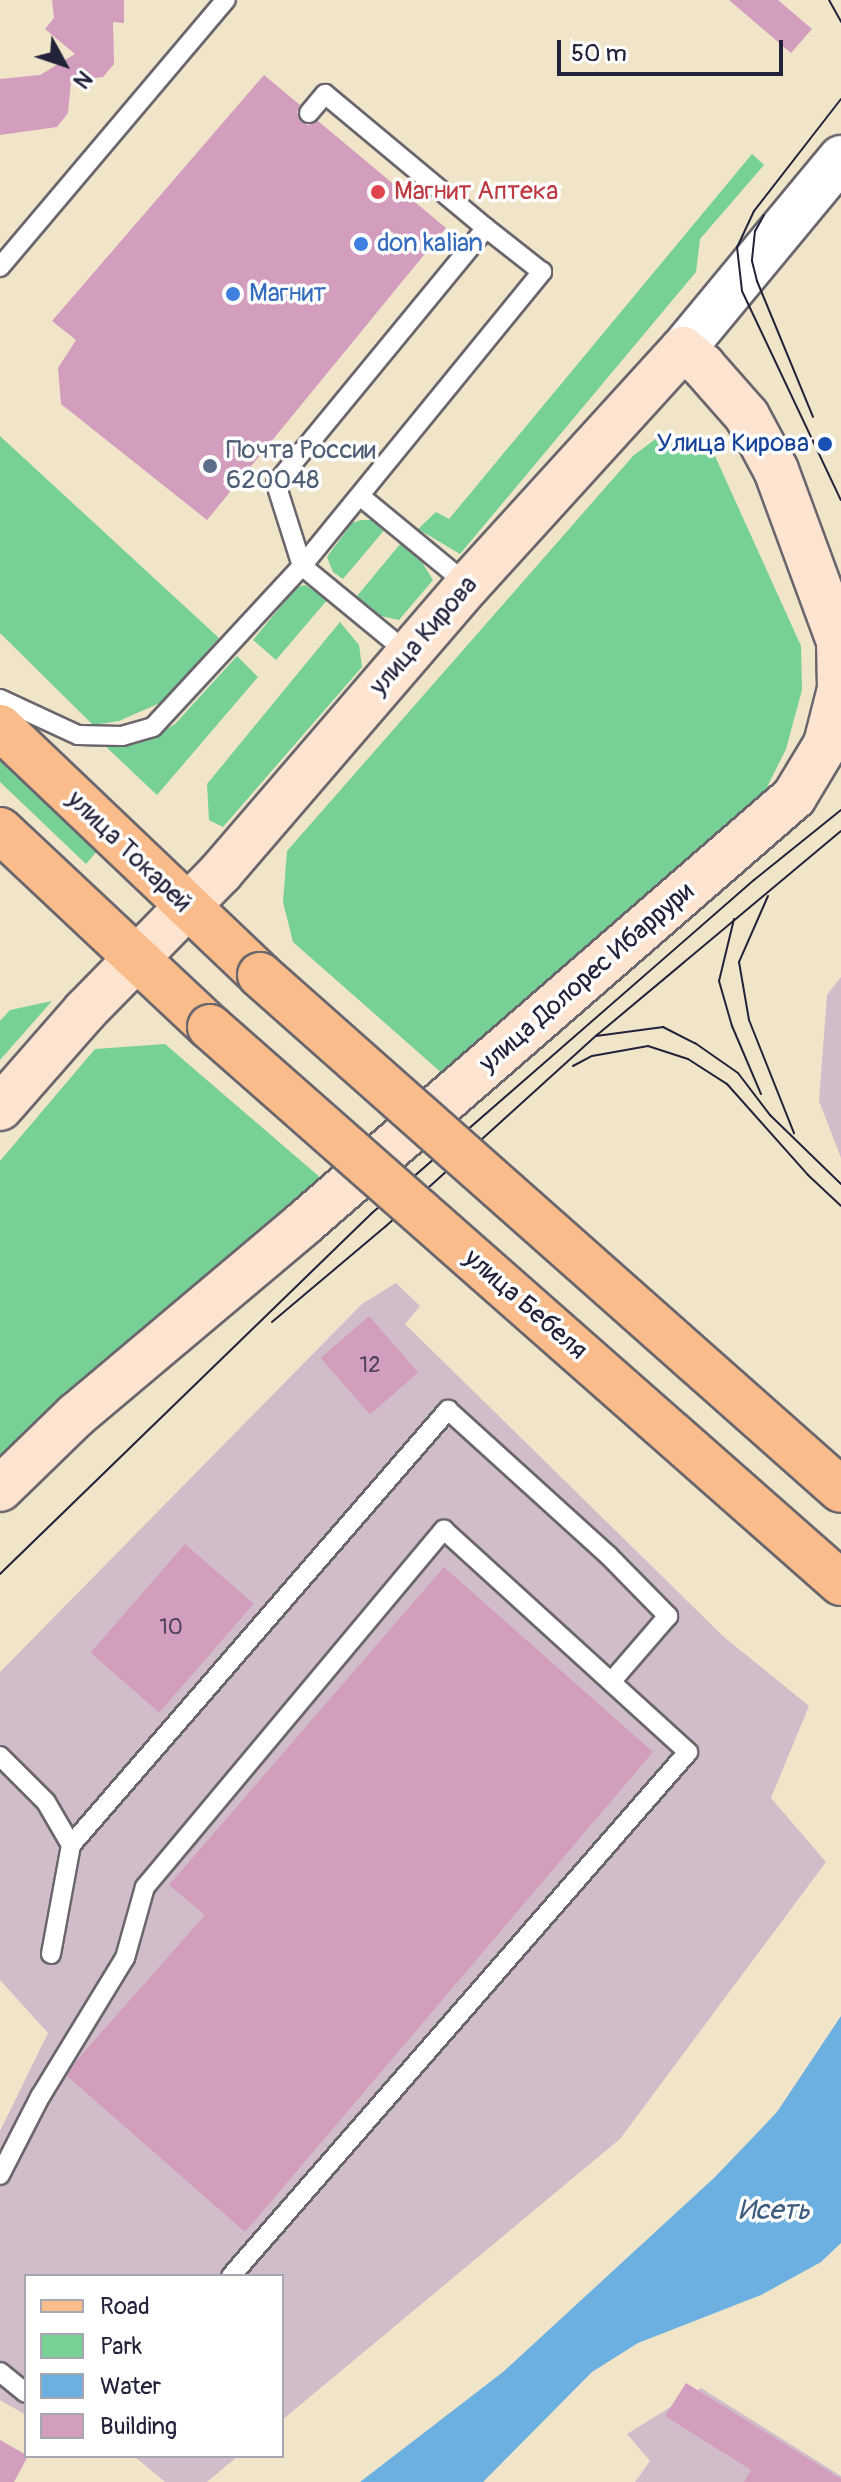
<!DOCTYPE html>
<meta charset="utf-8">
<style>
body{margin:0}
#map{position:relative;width:841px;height:2482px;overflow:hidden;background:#f0e5c9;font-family:Pangolin,sans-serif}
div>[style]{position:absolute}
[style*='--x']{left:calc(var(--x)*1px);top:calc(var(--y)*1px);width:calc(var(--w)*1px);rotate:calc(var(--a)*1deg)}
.industrial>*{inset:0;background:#d1bdc9}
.green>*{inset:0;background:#77d096}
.water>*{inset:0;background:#6bb0e1}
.building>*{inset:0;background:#d39dbe;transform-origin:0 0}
.roads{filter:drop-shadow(2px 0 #6a666d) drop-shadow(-2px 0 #6a666d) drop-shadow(0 2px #6a666d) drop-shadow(0 -2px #6a666d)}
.service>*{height:18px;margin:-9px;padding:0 9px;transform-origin:9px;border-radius:9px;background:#fff}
.tertiary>*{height:44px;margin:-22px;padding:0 22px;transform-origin:22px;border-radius:22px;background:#fff}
.secondary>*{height:44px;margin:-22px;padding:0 22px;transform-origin:22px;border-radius:22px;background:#fde4d0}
.primary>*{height:44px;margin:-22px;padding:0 22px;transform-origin:22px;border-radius:22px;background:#f9bc8a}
.tram>*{height:2px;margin:-1px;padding:0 1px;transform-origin:1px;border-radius:1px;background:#22223b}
.bridges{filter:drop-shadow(2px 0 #6a666d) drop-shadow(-2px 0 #6a666d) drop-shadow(0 2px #6a666d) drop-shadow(0 -2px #6a666d)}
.primary-bridge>*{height:44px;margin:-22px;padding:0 22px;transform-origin:22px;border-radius:22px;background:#f9bc8a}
.dots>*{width:22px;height:22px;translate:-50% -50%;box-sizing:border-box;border:4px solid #fff;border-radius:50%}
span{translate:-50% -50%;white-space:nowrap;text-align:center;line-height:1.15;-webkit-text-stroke:7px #fff;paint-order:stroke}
.number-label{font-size:22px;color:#4e415c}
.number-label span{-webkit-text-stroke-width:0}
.health-label{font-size:26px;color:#be3a42}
.left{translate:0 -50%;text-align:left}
.shop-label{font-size:26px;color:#366cbe}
.transit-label{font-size:26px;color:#164399}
.right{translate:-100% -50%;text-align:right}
.service-label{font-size:26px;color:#4e5e75}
.street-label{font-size:26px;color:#22223b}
.water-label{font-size:28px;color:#3f5b7d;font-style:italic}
.legend{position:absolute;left:24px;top:2274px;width:260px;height:184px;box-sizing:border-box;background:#fff;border:2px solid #a7a7b1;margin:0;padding:10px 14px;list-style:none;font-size:24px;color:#22223b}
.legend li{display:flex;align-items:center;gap:16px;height:40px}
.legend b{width:40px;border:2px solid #a7a7b1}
.north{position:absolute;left:24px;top:24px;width:80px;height:80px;-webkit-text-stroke:6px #fff;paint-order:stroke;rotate:130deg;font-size:22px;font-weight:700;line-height:32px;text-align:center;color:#22223b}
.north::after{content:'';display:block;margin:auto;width:28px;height:36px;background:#22223b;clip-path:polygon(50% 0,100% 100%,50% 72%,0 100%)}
.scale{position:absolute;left:557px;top:40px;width:226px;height:36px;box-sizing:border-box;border:4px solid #22223b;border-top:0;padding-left:10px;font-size:24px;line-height:28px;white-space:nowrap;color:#22223b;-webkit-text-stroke:6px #fff;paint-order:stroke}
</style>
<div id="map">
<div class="industrial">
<div style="clip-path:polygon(841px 977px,841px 1158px,819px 1101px,827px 995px)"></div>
<div style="clip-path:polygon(396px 1283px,420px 1306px,405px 1324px,724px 1637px,809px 1706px,771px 1798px,826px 1862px,620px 2139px,282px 2420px,282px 2276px,26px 2276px,26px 2415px,0 2400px,0 2131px,48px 2033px,0 1980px,0 1672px,362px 1304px)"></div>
<div style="clip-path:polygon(701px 2388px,841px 2476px,841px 2482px,635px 2482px,650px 2461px,627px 2434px)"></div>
<div style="clip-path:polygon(134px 2456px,238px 2456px,207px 2482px,165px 2482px)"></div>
</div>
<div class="green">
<div style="clip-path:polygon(752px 154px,764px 165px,700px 239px,696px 272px,460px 554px,418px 529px,436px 512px,449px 519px)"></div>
<div style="clip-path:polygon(0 436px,219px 638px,162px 702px,119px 721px,93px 725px,0 633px)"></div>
<div style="clip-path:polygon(658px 437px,691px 437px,715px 456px,801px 646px,802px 690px,786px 749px,763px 795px,444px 1075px,293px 942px,283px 902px,287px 851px,633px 456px)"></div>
<div style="clip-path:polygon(361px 520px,372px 520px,386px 528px,343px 579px,333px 572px,327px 557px,352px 523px)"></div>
<div style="clip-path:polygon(401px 543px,420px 559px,433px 580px,399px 620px,381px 616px,357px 596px)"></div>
<div style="clip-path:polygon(305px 585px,328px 599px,276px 660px,253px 640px,297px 587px)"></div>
<div style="clip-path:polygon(340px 622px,359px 645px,362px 667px,223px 827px,209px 820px,207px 784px)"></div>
<div style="clip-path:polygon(237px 656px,258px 677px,157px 795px,103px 744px,154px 737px,175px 724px)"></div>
<div style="clip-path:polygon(0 759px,98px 850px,86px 864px,0 782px)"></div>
<div style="clip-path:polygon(52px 1001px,0 1060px,0 1021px,10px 1010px)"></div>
<div style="clip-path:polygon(165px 1044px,322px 1179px,0 1465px,0 1161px,95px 1049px)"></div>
</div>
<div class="water">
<div style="clip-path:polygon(841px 2016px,841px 2243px,821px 2262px,761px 2295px,638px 2343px,592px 2372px,483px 2482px,360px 2482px,503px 2372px,715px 2177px,777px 2112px)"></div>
</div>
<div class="building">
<div style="clip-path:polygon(52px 0,124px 0,124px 23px,113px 22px,114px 64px,103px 77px,71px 81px,68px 113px,57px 127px,0 135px,0 79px,40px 75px,75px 54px,45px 29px,54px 18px)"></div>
<div style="clip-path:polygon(729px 0,778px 0,812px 29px,791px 53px)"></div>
<div style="clip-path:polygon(264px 75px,300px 105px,297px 112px,301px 122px,308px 125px,318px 121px,446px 228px,207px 520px,61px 404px,58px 368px,76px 340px,52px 321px)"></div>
<div style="left:369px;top:1316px;width:75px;height:64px;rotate:49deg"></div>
<div style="left:185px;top:1544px;width:91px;height:144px;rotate:41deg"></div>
<div style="clip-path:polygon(444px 1567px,653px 1752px,245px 2232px,67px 2076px,77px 2060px,205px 1915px,169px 1885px)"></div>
<div style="clip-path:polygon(686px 2383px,841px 2479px,841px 2482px,744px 2482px,751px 2470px,665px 2416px)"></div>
<div style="clip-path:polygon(0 2440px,28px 2456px,14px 2482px,0 2482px)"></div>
</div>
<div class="roads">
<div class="service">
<div style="--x:309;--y:113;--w:25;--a:-50"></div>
<div style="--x:325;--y:94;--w:209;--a:39.8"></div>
<div style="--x:0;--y:267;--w:350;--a:-49.8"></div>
<div style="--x:360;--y:496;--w:140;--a:39.5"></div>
<div style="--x:0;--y:699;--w:86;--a:24.8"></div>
<div style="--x:78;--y:735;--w:44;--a:1.3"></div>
<div style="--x:122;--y:736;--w:32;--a:-16"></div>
<div style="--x:153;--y:727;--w:219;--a:-47.2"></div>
<div style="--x:302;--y:566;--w:380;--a:-50.8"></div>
<div style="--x:542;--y:272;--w:71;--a:-141.8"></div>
<div style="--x:486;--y:228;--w:331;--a:129.4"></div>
<div style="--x:276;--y:484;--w:86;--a:72.4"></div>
<div style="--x:302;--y:566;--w:139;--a:39.4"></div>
<div style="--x:0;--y:1756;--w:65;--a:45"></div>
<div style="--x:46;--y:1802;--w:50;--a:59.8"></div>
<div style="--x:51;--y:1954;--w:111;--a:-79.6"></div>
<div style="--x:71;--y:1845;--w:576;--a:-49.09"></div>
<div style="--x:448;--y:1410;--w:216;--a:42.2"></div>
<div style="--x:608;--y:1555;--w:86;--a:45.5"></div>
<div style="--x:668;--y:1616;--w:87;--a:130.8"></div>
<div style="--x:0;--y:2175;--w:88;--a:-62.9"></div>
<div style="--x:40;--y:2097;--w:163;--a:-58.6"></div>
<div style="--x:125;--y:1958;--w:74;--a:-74.3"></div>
<div style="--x:145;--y:1887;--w:466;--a:-50.1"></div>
<div style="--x:444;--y:1530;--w:330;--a:42.3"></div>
<div style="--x:688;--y:1752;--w:695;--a:131.09"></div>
<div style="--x:0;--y:2372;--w:33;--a:39"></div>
</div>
<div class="tertiary">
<div style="--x:683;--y:349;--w:248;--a:-50.4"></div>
</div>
<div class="secondary">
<div style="--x:0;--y:1108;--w:129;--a:-48.8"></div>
<div style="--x:85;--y:1011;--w:194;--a:-45.6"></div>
<div style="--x:221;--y:872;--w:379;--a:-49.3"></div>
<div style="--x:468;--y:585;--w:319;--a:-47.7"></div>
<div style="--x:683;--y:349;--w:26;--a:40"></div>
<div style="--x:703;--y:366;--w:67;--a:48.7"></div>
<div style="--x:747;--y:416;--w:61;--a:61.8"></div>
<div style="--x:776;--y:470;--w:182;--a:69.8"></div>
<div style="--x:839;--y:641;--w:48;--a:88.8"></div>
<div style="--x:840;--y:689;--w:57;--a:104.3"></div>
<div style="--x:826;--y:744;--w:62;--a:121.1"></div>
<div style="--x:794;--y:797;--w:651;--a:138.99"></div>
<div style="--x:303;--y:1224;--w:297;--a:139.9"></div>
<div style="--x:76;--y:1415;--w:106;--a:135.8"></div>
</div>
<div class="primary">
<div style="--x:0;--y:727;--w:359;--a:43.6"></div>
<div style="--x:0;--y:830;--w:288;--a:43.2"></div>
</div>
</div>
<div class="tram">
<div style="--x:829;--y:0;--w:25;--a:61"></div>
<div style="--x:841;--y:99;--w:142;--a:127.8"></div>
<div style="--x:754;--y:211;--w:40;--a:115"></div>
<div style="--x:737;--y:247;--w:44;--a:83.5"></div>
<div style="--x:742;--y:291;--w:231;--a:64.7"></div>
<div style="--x:764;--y:215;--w:18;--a:119"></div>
<div style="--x:755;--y:231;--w:30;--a:96"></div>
<div style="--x:752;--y:261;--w:21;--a:76"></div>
<div style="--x:757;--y:281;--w:147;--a:67.6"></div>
<div style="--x:768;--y:896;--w:72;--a:113.7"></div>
<div style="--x:739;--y:962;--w:59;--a:80.2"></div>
<div style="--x:749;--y:1020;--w:122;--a:68.3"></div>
<div style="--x:734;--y:919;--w:64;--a:103.6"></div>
<div style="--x:719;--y:981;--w:47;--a:73.9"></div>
<div style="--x:732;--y:1026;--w:74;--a:66.9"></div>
<div style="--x:596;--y:1036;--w:68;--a:-7.7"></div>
<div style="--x:663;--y:1027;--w:36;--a:27"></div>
<div style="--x:695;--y:1043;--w:52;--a:34.9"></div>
<div style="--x:738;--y:1073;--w:53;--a:52.7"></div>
<div style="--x:770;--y:1115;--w:99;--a:44.2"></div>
<div style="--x:573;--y:1066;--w:21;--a:-28"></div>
<div style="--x:592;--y:1056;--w:57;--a:-10.1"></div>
<div style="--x:648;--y:1046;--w:42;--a:18"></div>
<div style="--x:688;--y:1059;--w:46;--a:32.7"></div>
<div style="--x:727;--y:1084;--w:122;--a:48.3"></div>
<div style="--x:808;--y:1175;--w:45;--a:43.2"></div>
<div style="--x:272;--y:1322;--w:149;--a:-40.1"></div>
<div style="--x:386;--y:1226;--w:285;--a:-42.2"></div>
<div style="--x:597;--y:1035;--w:318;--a:-39.9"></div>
<div style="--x:0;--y:1574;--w:518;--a:-44.14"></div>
<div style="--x:372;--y:1213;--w:507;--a:-41.08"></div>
<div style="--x:754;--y:880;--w:112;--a:-38.8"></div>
</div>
<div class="bridges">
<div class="primary-bridge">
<div style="--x:260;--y:975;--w:776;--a:41.55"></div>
<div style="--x:210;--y:1027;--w:841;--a:41.38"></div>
</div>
</div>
<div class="dots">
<div style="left:378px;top:192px;background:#e0444e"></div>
<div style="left:361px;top:244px;background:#3f7fe0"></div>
<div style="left:233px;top:294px;background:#3f7fe0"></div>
<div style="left:825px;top:444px;background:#1a4fb4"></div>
<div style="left:210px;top:466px;background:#5c6f8a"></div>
</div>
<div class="number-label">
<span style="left:370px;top:1366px">12</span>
<span style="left:171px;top:1628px">10</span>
</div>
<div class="health-label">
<span class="left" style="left:394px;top:192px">Магнит Аптека</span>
</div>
<div class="shop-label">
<span class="left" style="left:377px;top:244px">don kalian</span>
<span class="left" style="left:249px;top:294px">Магнит</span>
</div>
<div class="transit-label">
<span class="right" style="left:809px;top:444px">Улица Кирова</span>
</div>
<div class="service-label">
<span class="left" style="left:226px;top:466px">Почта России<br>620048</span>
</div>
<div class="street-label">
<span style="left:424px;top:636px;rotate:-49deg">улица Кирова</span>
<span style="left:129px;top:852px;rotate:44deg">улица Токарей</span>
<span style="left:587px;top:978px;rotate:-41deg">улица Долорес Ибаррури</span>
<span style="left:525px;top:1305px;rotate:41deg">улица Бебеля</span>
</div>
<div class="water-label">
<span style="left:774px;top:2211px">Исеть</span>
</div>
<ul class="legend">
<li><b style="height:10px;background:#f9bc8a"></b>Road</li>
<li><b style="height:22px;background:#77d096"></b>Park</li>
<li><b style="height:22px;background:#6bb0e1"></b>Water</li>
<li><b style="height:22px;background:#d39dbe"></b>Building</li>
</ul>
<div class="north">N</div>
<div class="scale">50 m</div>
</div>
